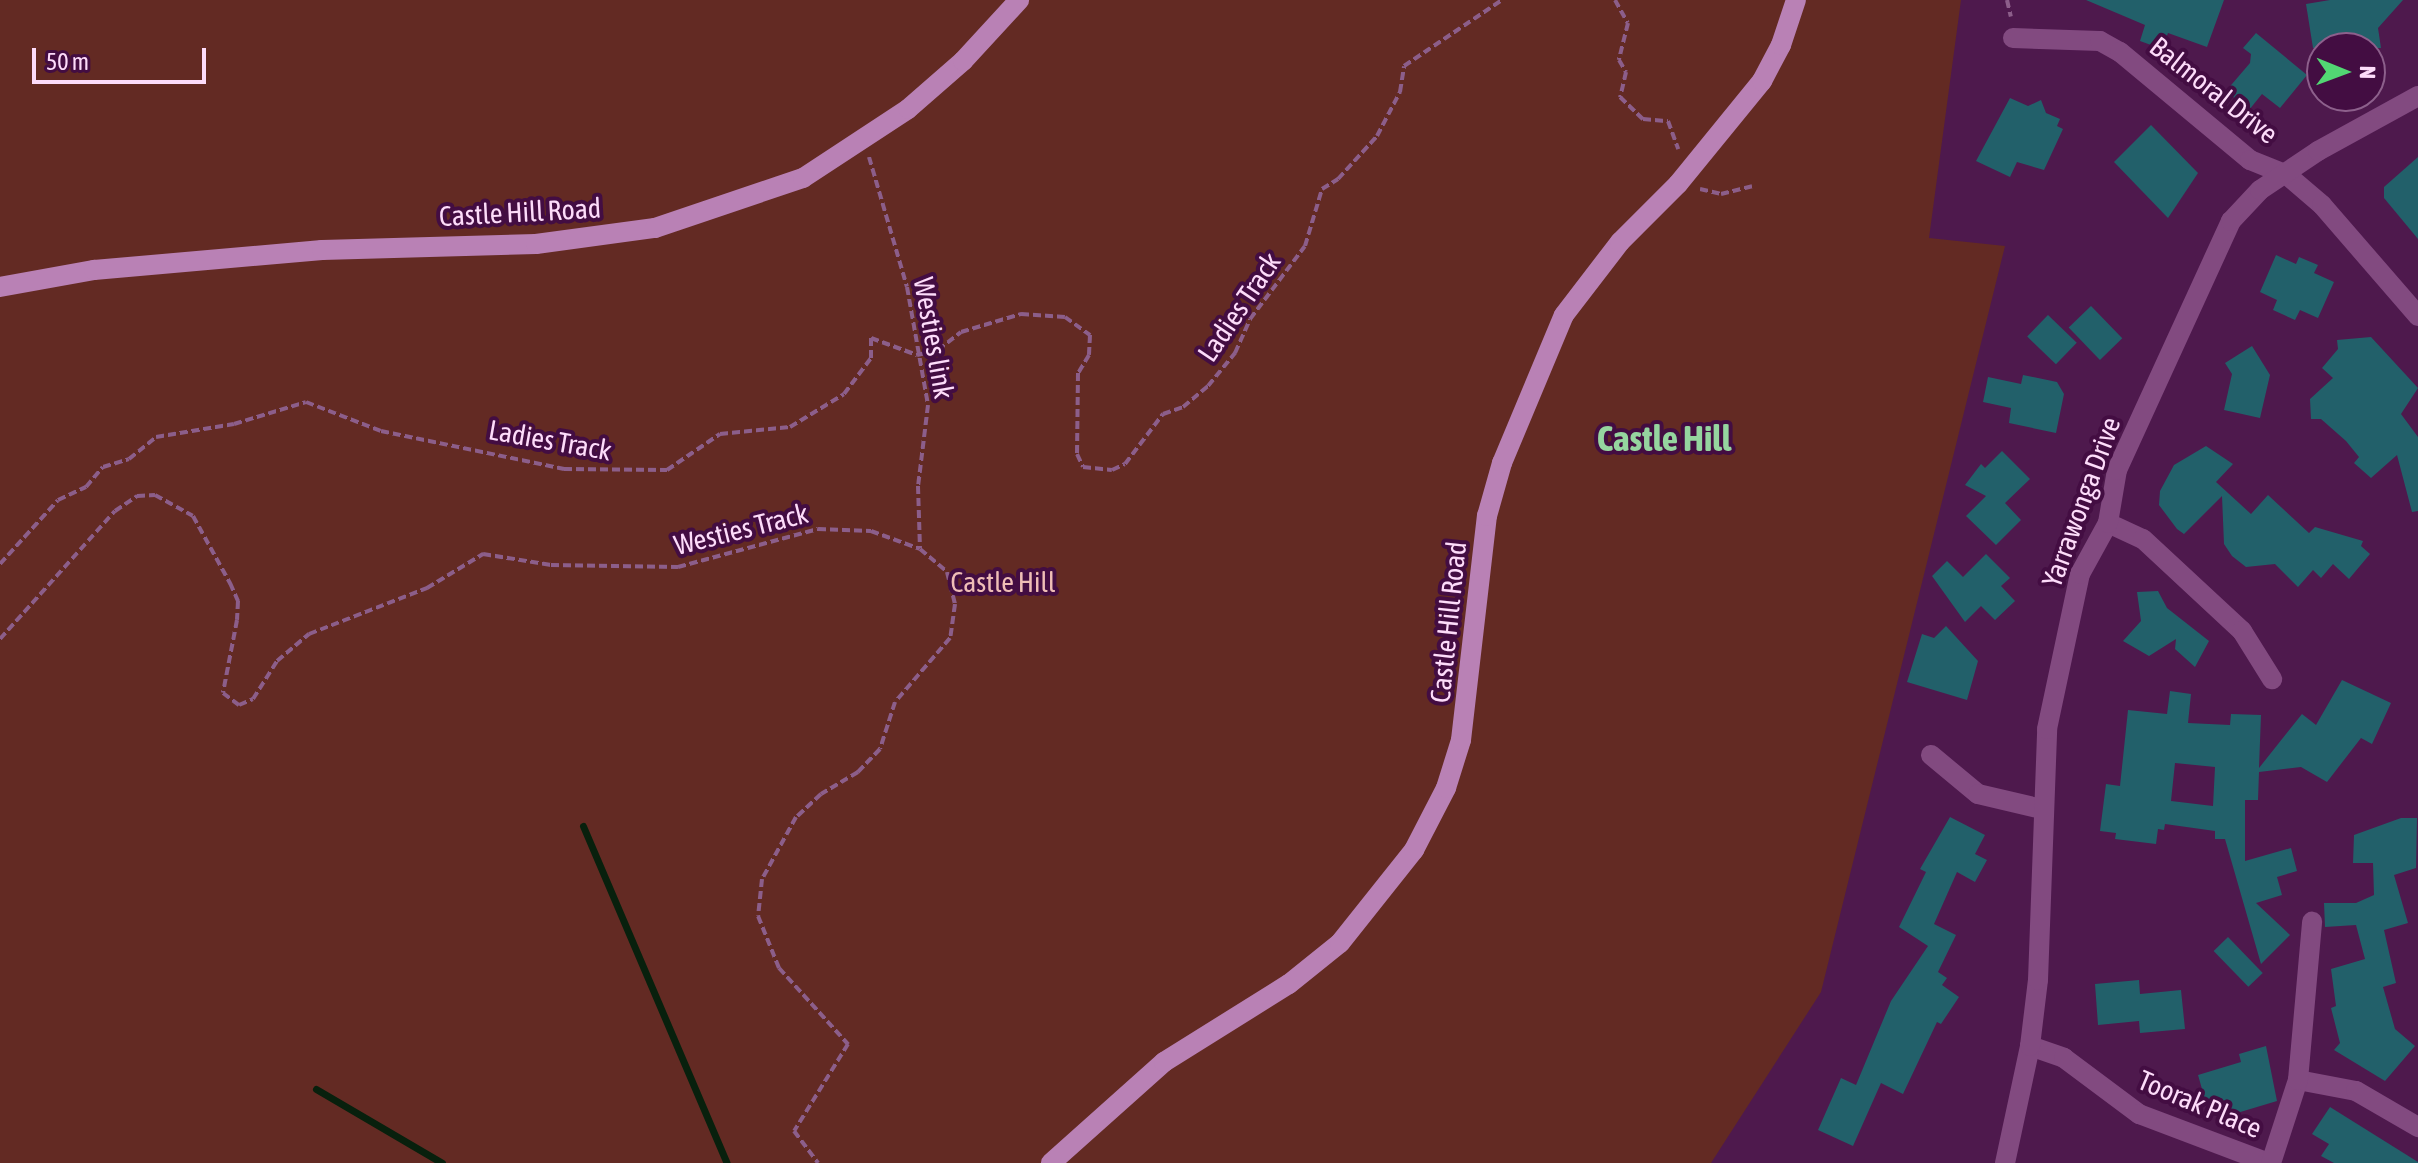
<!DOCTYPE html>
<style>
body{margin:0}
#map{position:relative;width:2418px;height:1163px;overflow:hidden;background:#4e194d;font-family:"Asap Condensed",sans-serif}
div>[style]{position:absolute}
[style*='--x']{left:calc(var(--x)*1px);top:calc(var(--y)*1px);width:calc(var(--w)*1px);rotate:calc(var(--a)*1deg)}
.green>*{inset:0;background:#632a23}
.stream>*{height:7px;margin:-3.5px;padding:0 3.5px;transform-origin:3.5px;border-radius:3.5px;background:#08200d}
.building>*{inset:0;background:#22606a;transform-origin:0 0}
.path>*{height:4px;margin-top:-2px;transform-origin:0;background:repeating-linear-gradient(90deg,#8c5e8a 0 8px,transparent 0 12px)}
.minor>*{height:20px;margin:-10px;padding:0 10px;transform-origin:10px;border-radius:10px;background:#824a80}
.major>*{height:20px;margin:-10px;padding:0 10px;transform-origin:10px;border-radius:10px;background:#b981b5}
span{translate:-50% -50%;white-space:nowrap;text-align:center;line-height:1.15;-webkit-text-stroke:8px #430d42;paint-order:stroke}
.street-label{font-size:28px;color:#fddcfa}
.park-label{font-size:28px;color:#efbeb6}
.district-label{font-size:36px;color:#95d59f;font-weight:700}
.north{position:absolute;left:2306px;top:32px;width:80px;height:80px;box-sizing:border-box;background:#430d42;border:2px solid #8d608c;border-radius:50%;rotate:91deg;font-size:22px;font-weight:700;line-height:32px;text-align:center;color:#fddcfa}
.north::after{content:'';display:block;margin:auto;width:28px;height:36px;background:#52d673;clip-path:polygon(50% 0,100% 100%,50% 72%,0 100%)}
.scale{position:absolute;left:32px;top:48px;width:174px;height:36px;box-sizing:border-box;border:4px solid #fddcfa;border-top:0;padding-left:10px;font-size:24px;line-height:28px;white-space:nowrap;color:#fddcfa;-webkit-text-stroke:6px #430d42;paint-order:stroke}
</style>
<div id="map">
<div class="green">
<div style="clip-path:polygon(0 0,1961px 0,1929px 238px,2005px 246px,1821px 992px,1711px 1163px,0 1163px)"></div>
</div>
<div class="stream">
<div style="--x:583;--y:826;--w:366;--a:66.9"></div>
<div style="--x:316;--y:1089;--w:146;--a:30.4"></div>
</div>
<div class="building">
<div style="clip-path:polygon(2086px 0,2224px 0,2207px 47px,2168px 33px,2162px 49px,2140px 41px,2145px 25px)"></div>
<div style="clip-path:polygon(2330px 0,2403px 0,2378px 28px,2381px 48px,2313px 48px,2306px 4px)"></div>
<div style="clip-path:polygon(2256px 33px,2307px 75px,2280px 108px,2262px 94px,2249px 110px,2226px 91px,2250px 63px,2251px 54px,2243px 48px)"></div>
<div style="clip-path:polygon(2010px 98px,2028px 106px,2041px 100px,2046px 113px,2060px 119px,2057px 126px,2063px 129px,2044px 170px,2017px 162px,2010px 177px,1976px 161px)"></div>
<div style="clip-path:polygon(2151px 125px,2198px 173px,2168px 218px,2114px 162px)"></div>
<div style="clip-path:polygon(2418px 157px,2418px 239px,2384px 198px,2384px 187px)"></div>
<div style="clip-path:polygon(2276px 255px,2296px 264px,2299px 257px,2318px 265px,2314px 273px,2334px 282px,2318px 318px,2300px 310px,2295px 320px,2273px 310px,2277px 300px,2260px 292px)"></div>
<div style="left:2091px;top:306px;width:45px;height:31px;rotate:46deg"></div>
<div style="left:2048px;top:315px;width:40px;height:30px;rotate:44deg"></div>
<div style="clip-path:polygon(2371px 337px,2418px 388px,2401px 414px,2418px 437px,2418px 511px,2412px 512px,2397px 455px,2371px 478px,2354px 463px,2359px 457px,2346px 441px,2321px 419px,2311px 419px,2310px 399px,2333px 378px,2322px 368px,2338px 349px,2337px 340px)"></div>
<div style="clip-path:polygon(2252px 346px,2270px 375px,2260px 418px,2224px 410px,2232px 374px,2225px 363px)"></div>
<div style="clip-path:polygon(2023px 375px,2057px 382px,2064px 394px,2056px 433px,2009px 423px,2011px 408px,1983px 402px,1988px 377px,2021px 384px)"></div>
<div style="clip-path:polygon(2206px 446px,2233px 464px,2216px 482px,2251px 514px,2268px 495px,2309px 533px,2315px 527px,2363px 541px,2361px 546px,2370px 554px,2349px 579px,2333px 564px,2321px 578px,2313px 570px,2298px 587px,2275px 564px,2246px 567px,2232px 556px,2224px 544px,2222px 496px,2184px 534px,2177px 529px,2159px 505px,2160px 491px,2174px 465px)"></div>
<div style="clip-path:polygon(2002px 451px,2030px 479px,2005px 503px,2021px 520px,1996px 545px,1966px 516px,1986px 496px,1965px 485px,1981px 464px,1985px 468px)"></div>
<div style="clip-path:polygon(1986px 554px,2010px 578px,2001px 586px,2015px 601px,1995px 620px,1981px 606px,1965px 622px,1932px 576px,1947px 561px,1963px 577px)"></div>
<div style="clip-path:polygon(2158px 591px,2167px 608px,2209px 641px,2195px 667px,2175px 649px,2176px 639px,2149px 656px,2123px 641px,2141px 621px,2137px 592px)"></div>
<div style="clip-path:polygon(1946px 626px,1978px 661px,1967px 700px,1907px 682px,1922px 634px,1934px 638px)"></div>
<div style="clip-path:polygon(evenodd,2342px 680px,2391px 703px,2372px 744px,2361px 738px,2327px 782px,2301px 767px,2259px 772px,2258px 800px,2245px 800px,2245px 861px,2291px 848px,2297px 871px,2277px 877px,2282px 895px,2256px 903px,2290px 935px,2261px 964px,2225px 839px,2215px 839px,2215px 831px,2165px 824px,2164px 830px,2158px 829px,2156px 844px,2115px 839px,2116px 833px,2100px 831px,2106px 784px,2120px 786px,2128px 710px,2167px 714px,2170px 691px,2191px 694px,2188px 723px,2230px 725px,2231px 714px,2261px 715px,2259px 768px,2302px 714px,2316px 725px,2342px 680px,2175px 763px,2215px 767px,2213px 806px,2171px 801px,2175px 763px)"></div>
<div style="clip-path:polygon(1950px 817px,1985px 835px,1975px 854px,1987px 860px,1975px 882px,1957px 872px,1934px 924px,1956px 935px,1938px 972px,1947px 978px,1942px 985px,1959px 997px,1941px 1024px,1937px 1022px,1903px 1094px,1881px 1083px,1853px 1146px,1818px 1130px,1841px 1078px,1856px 1085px,1891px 1001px,1928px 946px,1899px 927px,1926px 872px,1920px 869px)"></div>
<div style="clip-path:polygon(2401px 818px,2417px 818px,2416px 868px,2394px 875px,2408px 923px,2384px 930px,2396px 983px,2383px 987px,2395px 1029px,2415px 1046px,2385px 1081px,2334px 1050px,2340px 1043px,2331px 1008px,2336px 1006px,2331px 969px,2365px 959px,2356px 925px,2325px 927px,2324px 903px,2356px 903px,2374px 895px,2373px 863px,2353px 863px,2354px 835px)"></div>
<div style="left:2228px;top:937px;width:50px;height:20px;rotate:46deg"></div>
<div style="clip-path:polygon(2139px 980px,2140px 994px,2181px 990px,2185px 1029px,2140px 1033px,2139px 1021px,2098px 1025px,2095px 984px)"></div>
<div style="clip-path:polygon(2266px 1046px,2277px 1101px,2227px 1116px,2222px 1098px,2206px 1103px,2198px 1075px,2241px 1062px,2239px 1054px)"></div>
<div style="clip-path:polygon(2330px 1107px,2418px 1162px,2418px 1163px,2334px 1163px,2321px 1156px,2329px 1144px,2312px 1134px)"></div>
</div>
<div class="path">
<div style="--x:1615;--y:0;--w:26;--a:61"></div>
<div style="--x:1628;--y:23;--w:38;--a:104"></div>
<div style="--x:1619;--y:60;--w:14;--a:60"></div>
<div style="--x:1626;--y:72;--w:26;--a:103"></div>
<div style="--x:1620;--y:97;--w:32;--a:44"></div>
<div style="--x:1643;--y:119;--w:25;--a:5"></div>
<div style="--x:1668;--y:121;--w:30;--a:70"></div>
<div style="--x:2007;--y:0;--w:17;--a:77"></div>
<div style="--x:869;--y:157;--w:135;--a:73.7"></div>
<div style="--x:907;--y:287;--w:120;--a:79.9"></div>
<div style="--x:928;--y:405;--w:82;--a:97"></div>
<div style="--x:918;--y:486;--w:62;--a:88.2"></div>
<div style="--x:1700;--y:189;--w:22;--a:13"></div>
<div style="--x:1721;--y:194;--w:32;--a:-14"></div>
<div style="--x:0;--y:564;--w:86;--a:-47.8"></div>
<div style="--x:58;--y:500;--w:31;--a:-25"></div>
<div style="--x:86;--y:487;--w:26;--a:-50"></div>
<div style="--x:103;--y:467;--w:27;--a:-17"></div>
<div style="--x:129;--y:459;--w:35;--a:-39"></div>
<div style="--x:156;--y:437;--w:79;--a:-9.5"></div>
<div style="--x:234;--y:424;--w:75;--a:-17"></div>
<div style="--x:306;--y:402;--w:80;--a:21.1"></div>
<div style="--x:381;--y:431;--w:187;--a:11.7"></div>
<div style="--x:564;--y:469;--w:103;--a:0.6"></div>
<div style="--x:667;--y:470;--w:64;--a:-34.2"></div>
<div style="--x:720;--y:434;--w:70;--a:-5.7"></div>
<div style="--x:790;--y:427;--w:63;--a:-31.4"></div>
<div style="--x:844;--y:394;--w:45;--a:-53.1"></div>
<div style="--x:871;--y:358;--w:20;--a:-90"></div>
<div style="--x:871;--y:338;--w:49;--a:20.3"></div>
<div style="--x:917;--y:355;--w:22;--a:-13"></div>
<div style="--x:938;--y:350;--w:29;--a:-38"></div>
<div style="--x:961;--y:332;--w:63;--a:-16.7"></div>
<div style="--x:1021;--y:314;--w:44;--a:3.9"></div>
<div style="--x:1065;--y:317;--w:31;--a:36"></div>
<div style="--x:1090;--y:335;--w:20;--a:93"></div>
<div style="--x:1089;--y:355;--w:21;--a:121"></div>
<div style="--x:1078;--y:373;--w:81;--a:90.7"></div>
<div style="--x:1077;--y:454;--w:14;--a:65"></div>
<div style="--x:1083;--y:467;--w:29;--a:6"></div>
<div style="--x:1112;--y:470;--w:14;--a:-25"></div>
<div style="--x:1125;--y:464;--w:63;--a:-52.8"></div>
<div style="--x:1163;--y:414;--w:21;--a:-19"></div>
<div style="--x:1183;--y:407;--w:33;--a:-40"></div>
<div style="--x:1208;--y:386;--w:43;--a:-50.7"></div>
<div style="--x:1235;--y:353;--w:37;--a:-66"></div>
<div style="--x:1250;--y:319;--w:91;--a:-53"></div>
<div style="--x:1305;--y:246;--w:59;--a:-73.4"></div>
<div style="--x:1322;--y:189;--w:19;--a:-32"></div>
<div style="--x:1338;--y:179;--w:58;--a:-47.8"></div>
<div style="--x:1377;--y:136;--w:50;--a:-62.4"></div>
<div style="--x:1400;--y:92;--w:26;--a:-81"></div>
<div style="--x:1404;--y:66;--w:118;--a:-34"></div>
<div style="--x:0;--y:639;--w:172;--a:-48.1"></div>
<div style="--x:115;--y:511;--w:27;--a:-34"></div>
<div style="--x:137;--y:496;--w:18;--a:-3"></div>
<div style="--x:155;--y:495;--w:43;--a:28.9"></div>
<div style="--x:193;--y:516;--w:77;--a:61.1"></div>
<div style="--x:230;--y:583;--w:20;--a:66"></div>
<div style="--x:238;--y:601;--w:19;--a:93"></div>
<div style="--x:237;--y:620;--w:74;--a:100.9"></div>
<div style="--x:223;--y:693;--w:20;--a:37"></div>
<div style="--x:239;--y:705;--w:15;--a:-23"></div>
<div style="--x:253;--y:699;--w:45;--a:-57.7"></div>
<div style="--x:277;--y:661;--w:42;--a:-40.2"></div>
<div style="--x:309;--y:634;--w:127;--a:-21.3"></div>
<div style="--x:427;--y:588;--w:66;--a:-31.3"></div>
<div style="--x:483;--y:554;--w:69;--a:9.2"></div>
<div style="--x:551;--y:565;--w:127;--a:0.9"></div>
<div style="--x:678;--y:567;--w:145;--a:-15.2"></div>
<div style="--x:818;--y:529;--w:53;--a:2.2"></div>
<div style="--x:871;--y:531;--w:52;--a:20.2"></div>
<div style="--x:920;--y:549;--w:35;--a:40"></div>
<div style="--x:947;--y:572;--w:33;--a:76"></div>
<div style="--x:955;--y:604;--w:34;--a:98"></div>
<div style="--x:950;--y:638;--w:84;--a:130.7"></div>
<div style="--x:895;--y:702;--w:49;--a:107.7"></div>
<div style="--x:880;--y:749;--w:32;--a:134"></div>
<div style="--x:858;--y:772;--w:43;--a:149.3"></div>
<div style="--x:821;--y:794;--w:34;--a:137"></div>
<div style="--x:796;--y:817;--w:71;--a:118.7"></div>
<div style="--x:762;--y:879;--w:37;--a:96"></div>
<div style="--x:758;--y:916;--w:56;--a:68"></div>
<div style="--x:779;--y:968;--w:103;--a:47.8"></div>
<div style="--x:848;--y:1044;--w:102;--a:121.8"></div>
<div style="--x:794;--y:1131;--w:40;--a:53"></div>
</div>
<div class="minor">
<div style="--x:2013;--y:38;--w:87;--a:2"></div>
<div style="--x:2100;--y:41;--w:23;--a:29"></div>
<div style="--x:2120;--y:52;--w:169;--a:39.7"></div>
<div style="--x:2250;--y:160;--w:40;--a:22"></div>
<div style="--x:2287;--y:175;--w:46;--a:40.6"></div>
<div style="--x:2322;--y:205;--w:147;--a:49.1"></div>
<div style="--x:2108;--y:523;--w:38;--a:25"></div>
<div style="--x:2143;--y:539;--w:135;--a:42.9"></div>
<div style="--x:2242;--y:631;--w:57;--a:58"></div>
<div style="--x:1931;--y:755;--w:61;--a:39.7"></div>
<div style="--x:1978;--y:794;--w:66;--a:13.2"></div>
<div style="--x:2030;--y:1046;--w:36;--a:19"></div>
<div style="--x:2064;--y:1058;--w:94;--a:36.7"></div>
<div style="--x:2139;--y:1114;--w:139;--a:20.7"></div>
<div style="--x:2298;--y:1080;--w:59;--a:10.7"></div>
<div style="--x:2356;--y:1091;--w:72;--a:30.1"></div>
<div style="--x:2005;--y:1163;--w:120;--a:-77.9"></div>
<div style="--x:2030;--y:1046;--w:66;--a:-83.1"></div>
<div style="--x:2038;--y:980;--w:251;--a:-87.9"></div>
<div style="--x:2047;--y:729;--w:158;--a:-78"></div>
<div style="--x:2080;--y:574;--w:58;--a:-61.2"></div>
<div style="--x:2108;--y:523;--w:54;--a:-80.4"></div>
<div style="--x:2117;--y:470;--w:274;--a:-65.4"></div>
<div style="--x:2231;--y:221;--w:42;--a:-46.9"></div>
<div style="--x:2260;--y:190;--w:70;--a:-33.9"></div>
<div style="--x:2318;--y:151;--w:114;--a:-28.8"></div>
<div style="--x:2271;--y:1163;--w:87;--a:-72"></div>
<div style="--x:2298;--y:1080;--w:159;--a:-84.9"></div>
</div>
<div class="major">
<div style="--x:0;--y:287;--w:96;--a:-10.3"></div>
<div style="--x:94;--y:270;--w:229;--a:-5"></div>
<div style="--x:322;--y:250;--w:214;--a:-1.6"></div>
<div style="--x:536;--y:244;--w:120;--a:-7.7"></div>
<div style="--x:655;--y:228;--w:156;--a:-18.7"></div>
<div style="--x:803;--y:178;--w:126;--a:-33.3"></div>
<div style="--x:908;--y:109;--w:73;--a:-41.1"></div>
<div style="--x:963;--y:61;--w:83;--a:-47.4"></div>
<div style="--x:1051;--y:1163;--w:152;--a:-41.8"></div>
<div style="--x:1164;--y:1062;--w:147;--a:-32"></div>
<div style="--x:1289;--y:984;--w:65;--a:-38.8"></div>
<div style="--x:1340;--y:943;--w:119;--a:-51.5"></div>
<div style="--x:1414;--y:850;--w:70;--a:-62.7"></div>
<div style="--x:1446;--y:788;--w:50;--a:-72.6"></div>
<div style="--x:1461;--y:740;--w:226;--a:-83.4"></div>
<div style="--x:1487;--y:516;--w:55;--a:-74.2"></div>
<div style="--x:1502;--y:463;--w:160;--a:-67.3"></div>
<div style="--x:1564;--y:315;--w:92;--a:-52.5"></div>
<div style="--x:1620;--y:242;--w:82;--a:-45"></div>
<div style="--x:1678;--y:184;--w:133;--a:-50.8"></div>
<div style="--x:1762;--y:81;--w:41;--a:-62.2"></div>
<div style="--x:1781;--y:45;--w:47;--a:-71.6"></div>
</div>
<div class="street-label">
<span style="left:2214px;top:90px;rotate:38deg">Balmoral Drive</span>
<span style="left:520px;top:212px;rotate:-3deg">Castle Hill Road</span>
<span style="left:1239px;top:307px;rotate:-56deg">Ladies Track</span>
<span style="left:934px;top:338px;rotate:80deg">Westies link</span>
<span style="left:550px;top:440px;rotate:10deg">Ladies Track</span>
<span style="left:2081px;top:502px;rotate:-70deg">Yarrawonga Drive</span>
<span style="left:741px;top:529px;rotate:-14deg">Westies Track</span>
<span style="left:1448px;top:622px;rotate:-84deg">Castle Hill Road</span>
<span style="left:2200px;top:1104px;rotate:23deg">Toorak Place</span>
</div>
<div class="park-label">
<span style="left:1003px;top:582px">Castle Hill</span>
</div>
<div class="district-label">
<span style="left:1664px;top:439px">Castle Hill</span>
</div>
<div class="north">N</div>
<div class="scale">50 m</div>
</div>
